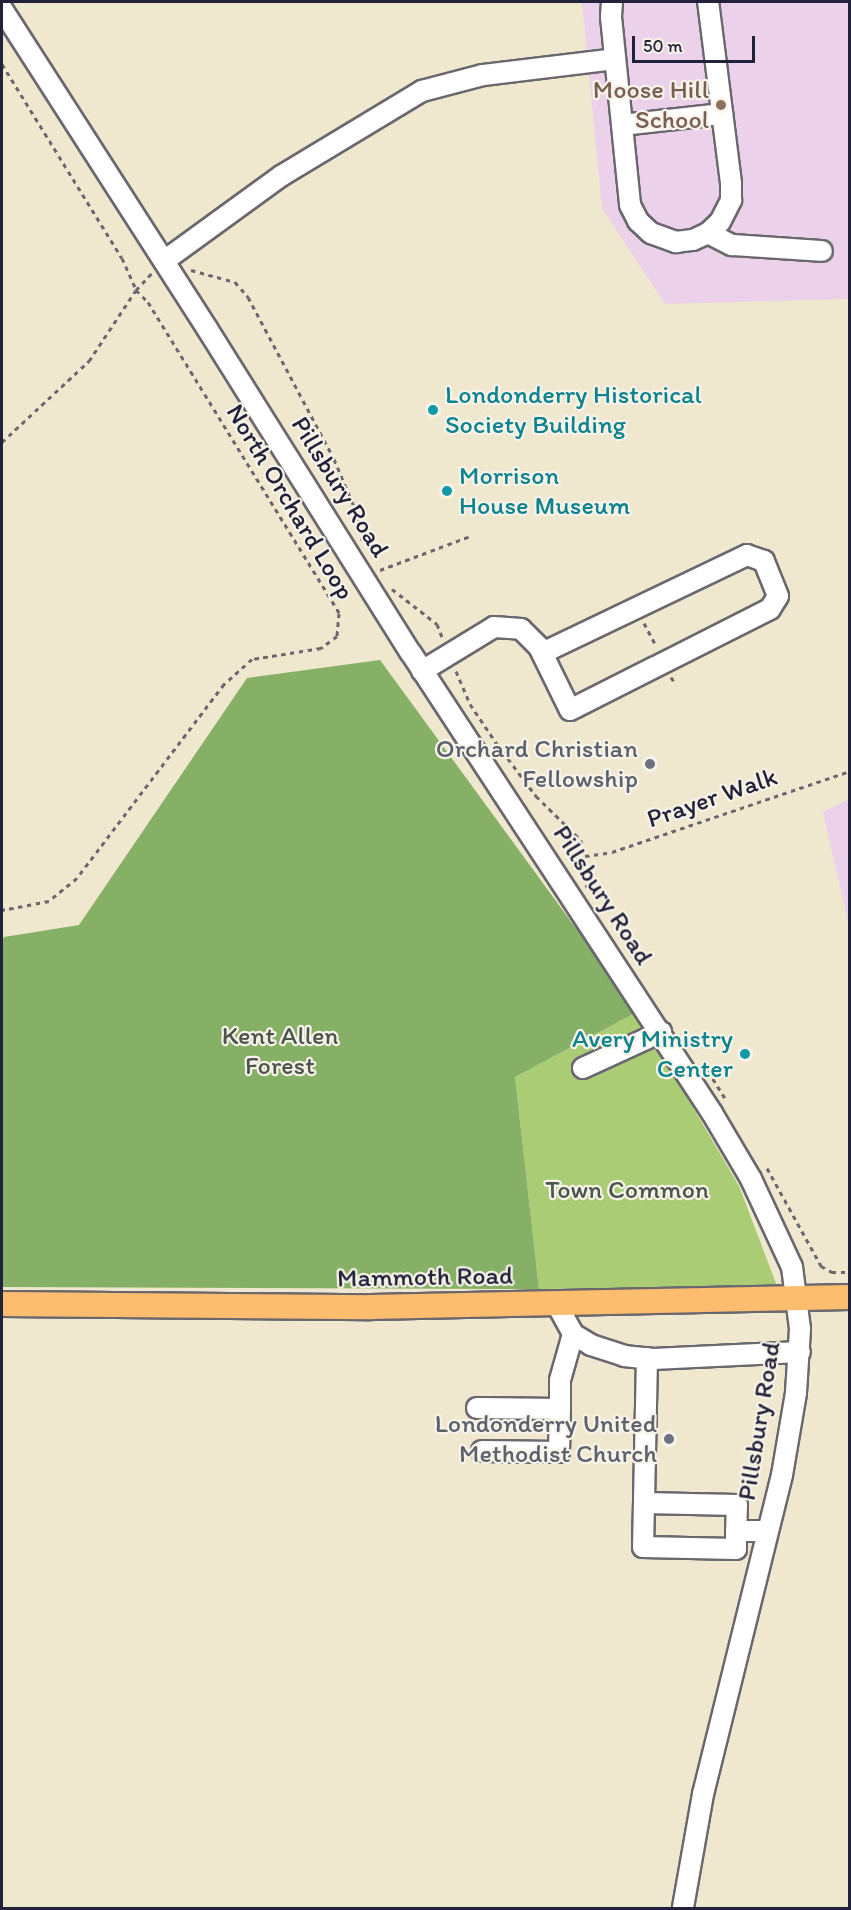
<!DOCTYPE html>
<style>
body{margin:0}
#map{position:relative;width:851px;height:1910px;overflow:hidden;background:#efe7ce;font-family:Itim,sans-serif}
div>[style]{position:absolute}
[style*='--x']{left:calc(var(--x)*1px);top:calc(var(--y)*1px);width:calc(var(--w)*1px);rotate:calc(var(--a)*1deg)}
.built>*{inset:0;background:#ecd1ea}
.green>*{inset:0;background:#a9cc75}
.forest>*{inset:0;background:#86b066}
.path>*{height:3px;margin-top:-1.5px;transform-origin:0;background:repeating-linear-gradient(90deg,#6a676e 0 4.5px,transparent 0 9px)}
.roads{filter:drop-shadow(2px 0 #6a676e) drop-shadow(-2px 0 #6a676e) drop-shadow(0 2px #6a676e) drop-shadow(0 -2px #6a676e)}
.minor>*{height:20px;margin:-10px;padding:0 10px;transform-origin:10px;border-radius:10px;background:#fff}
.major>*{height:24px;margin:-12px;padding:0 12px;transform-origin:12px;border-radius:12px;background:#fcbd6e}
.dots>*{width:16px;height:16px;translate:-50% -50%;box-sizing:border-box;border:3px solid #f7f3e8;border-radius:50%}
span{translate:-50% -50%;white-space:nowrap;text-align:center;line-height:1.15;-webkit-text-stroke:4.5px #f7f3e8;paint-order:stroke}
.education-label{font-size:26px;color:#785e54}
.right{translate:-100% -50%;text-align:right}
.culture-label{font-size:26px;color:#0d838f}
.left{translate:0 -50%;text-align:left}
.street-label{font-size:26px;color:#22223b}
.worship-label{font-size:26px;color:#5b616d}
.park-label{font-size:26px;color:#4a554c}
.frame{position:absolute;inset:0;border:3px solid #22223b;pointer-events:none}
.scale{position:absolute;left:632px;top:36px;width:123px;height:27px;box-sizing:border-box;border:3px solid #22223b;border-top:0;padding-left:8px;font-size:18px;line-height:21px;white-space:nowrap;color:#22223b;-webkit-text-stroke:4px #f7f3e8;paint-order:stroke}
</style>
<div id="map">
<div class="built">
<div style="clip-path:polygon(582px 2px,849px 2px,849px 299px,665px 304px,602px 208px)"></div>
<div style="clip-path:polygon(849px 799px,849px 927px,823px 812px)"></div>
</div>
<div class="green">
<div style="clip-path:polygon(637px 1012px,739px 1186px,777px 1286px,539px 1289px,515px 1077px)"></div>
</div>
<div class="forest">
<div style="clip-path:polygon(380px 660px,637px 1012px,515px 1077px,539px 1289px,2px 1287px,2px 943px,4px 937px,79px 925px,247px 678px)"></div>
</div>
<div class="path">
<div style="--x:2;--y:64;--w:228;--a:58.3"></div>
<div style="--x:122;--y:258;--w:35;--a:66"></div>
<div style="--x:136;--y:290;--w:17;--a:45"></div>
<div style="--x:148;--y:302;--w:365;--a:58.4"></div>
<div style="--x:339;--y:613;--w:23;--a:95"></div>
<div style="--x:337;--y:636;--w:20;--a:143"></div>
<div style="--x:321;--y:648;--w:70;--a:170.9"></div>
<div style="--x:252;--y:659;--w:38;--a:138"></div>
<div style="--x:224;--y:684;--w:243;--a:127.2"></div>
<div style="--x:77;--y:878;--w:36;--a:141"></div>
<div style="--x:49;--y:901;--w:48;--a:169.2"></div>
<div style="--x:191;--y:270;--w:46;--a:15.3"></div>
<div style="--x:235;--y:282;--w:20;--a:49"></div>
<div style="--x:248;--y:297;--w:183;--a:62"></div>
<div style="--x:334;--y:459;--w:56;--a:67.1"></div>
<div style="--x:356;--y:511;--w:30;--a:78"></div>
<div style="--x:2;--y:442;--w:119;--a:-43"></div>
<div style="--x:89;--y:361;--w:85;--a:-56.5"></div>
<div style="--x:136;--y:290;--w:23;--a:-47"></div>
<div style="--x:380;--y:570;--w:99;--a:-20.6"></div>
<div style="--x:392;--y:589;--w:57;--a:37.9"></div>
<div style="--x:437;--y:624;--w:14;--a:69"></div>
<div style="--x:644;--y:623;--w:26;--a:62"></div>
<div style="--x:456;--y:671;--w:36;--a:67"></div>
<div style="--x:470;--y:704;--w:48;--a:56"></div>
<div style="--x:497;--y:744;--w:65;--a:53.1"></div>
<div style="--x:536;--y:796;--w:63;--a:44.4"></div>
<div style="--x:581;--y:840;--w:48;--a:82.9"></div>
<div style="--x:671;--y:677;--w:9;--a:58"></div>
<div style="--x:585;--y:856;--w:27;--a:-8"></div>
<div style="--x:612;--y:852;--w:251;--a:-18.8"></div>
<div style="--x:708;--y:1071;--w:32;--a:58"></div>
<div style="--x:767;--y:1168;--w:112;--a:61.1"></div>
<div style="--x:821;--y:1266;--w:13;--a:29"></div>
<div style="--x:832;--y:1272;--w:18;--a:0"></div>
</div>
<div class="roads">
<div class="minor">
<div style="--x:612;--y:2;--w:15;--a:94"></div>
<div style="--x:611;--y:17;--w:189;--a:84.2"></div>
<div style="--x:630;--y:205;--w:18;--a:63"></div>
<div style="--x:638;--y:221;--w:18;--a:43"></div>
<div style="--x:651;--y:233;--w:27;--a:20"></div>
<div style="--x:676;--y:242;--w:17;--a:-7"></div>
<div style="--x:693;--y:240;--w:17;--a:-25"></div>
<div style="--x:708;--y:233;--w:16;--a:-43"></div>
<div style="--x:720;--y:222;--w:25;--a:-63"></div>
<div style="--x:731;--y:200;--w:17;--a:-90"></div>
<div style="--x:731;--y:183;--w:182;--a:-97.2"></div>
<div style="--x:2;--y:9;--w:381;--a:57.3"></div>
<div style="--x:208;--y:330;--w:381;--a:57.9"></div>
<div style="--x:411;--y:653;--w:550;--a:56.8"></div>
<div style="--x:712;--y:1113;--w:77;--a:59.4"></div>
<div style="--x:751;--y:1179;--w:97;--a:65"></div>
<div style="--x:792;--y:1267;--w:63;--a:82.6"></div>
<div style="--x:800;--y:1329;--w:64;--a:93.6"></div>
<div style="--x:796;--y:1393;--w:83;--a:99.7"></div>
<div style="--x:782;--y:1475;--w:329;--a:103.9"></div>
<div style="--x:703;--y:1794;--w:116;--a:100"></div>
<div style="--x:622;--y:125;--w:101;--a:-6.3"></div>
<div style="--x:708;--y:233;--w:27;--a:27"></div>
<div style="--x:732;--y:245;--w:90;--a:3.8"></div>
<div style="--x:164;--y:261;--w:145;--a:-36"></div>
<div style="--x:281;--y:176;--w:165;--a:-31.1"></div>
<div style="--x:422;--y:91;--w:63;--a:-14.7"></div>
<div style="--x:483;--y:75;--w:133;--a:-6.9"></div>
<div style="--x:422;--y:671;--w:84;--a:-31.4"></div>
<div style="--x:494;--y:627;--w:27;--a:4"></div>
<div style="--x:521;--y:629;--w:25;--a:45"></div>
<div style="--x:539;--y:647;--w:70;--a:63.8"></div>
<div style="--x:570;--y:710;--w:224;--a:-26.8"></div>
<div style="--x:770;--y:609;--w:15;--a:-58"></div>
<div style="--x:778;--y:596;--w:38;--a:-112"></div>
<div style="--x:764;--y:561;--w:18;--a:-161"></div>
<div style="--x:747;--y:555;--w:227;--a:154.4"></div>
<div style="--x:583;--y:1068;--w:86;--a:-24.8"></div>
<div style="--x:556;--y:1303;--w:35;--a:61"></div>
<div style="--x:573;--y:1334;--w:21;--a:31"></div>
<div style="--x:591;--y:1345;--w:35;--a:18"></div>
<div style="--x:624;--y:1356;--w:29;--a:6"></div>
<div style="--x:653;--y:1359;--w:147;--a:-2.7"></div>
<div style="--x:647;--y:1358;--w:189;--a:91.2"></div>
<div style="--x:643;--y:1547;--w:93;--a:1.2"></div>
<div style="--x:736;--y:1549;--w:18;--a:-90"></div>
<div style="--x:736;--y:1531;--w:31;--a:0"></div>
<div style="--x:477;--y:1408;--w:83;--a:0.7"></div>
<div style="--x:560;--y:1409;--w:29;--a:-90"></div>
<div style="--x:560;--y:1380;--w:48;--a:-74.2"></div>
<div style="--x:482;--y:1451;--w:77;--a:0.7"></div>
<div style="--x:559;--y:1452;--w:43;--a:-88.7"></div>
<div style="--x:644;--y:1503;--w:93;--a:1.2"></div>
<div style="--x:737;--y:1505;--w:26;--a:92"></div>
</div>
<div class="major">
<div style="--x:2;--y:1304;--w:369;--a:0.5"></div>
<div style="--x:371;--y:1307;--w:479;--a:-1.2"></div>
</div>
</div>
<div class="dots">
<div style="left:721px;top:105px;background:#8d6e63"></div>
<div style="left:433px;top:410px;background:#0f9aa8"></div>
<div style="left:447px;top:491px;background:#0f9aa8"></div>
<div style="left:650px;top:764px;background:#6b7280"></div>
<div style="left:745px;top:1054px;background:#0f9aa8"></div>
<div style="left:669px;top:1439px;background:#6b7280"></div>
</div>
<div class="education-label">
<span class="right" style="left:709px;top:105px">Moose Hill<br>School</span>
</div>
<div class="culture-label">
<span class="left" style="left:445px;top:410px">Londonderry Historical<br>Society Building</span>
<span class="left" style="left:459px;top:491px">Morrison<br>House Museum</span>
<span class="right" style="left:733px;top:1054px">Avery Ministry<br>Center</span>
</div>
<div class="street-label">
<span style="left:340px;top:487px;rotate:58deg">Pillsbury Road</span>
<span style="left:290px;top:502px;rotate:59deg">North Orchard Loop</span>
<span style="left:712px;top:798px;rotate:-19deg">Prayer Walk</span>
<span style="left:603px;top:895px;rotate:57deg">Pillsbury Road</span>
<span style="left:425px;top:1277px;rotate:-1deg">Mammoth Road</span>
<span style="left:759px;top:1421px;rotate:-81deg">Pillsbury Road</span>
</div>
<div class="worship-label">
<span class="right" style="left:638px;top:764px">Orchard Christian<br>Fellowship</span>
<span class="right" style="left:657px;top:1439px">Londonderry United<br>Methodist Church</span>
</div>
<div class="park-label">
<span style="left:280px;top:1051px">Kent Allen<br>Forest</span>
<span style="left:627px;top:1190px">Town Common</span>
</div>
<div class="frame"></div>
<div class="scale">50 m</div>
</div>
